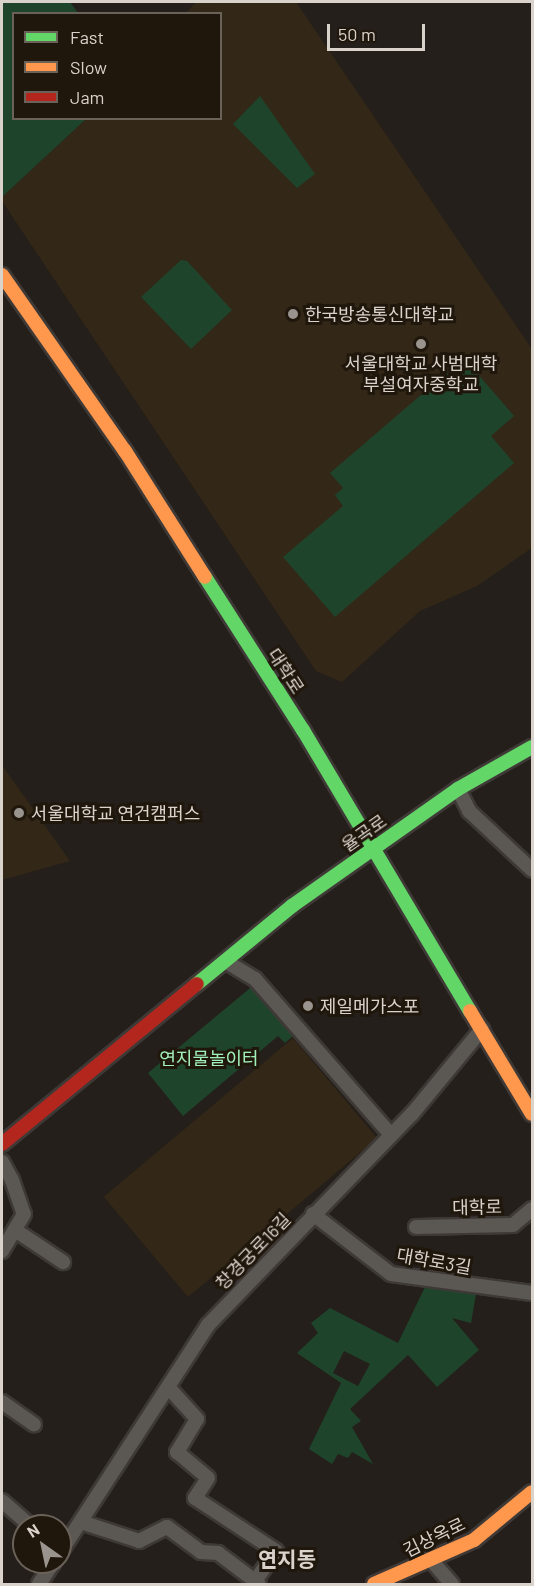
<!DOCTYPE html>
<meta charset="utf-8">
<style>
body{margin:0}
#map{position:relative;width:534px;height:1586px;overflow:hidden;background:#241f1a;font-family:Barlow,"Noto Sans KR",sans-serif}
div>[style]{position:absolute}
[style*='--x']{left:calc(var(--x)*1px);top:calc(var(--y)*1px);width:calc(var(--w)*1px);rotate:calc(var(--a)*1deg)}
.built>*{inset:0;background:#332717;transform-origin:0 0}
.green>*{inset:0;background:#1e452b}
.roads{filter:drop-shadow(2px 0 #3e3936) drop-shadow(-2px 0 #3e3936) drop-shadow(0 2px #3e3936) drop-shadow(0 -2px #3e3936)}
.street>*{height:14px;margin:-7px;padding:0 7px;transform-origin:7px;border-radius:7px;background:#5b5753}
.fast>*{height:14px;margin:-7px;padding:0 7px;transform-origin:7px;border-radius:7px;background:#63d668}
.slow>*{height:14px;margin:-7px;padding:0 7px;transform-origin:7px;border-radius:7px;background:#ff974d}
.jam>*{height:14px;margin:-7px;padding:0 7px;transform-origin:7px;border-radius:7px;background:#b3261e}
.dots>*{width:16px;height:16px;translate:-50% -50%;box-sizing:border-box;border:3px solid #20170c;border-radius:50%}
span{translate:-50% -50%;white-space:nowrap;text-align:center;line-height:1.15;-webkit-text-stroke:6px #20170c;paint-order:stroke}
.poi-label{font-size:18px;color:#d9d3cc}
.left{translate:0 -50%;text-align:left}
.street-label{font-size:18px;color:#d9d3cc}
.park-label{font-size:18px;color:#a0efb8}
.quarter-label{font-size:21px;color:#d9d3cc;font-weight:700}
.frame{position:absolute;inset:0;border:3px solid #d9d3cc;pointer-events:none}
.legend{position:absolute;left:12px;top:12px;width:210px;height:108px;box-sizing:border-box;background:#20170c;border:2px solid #6a6259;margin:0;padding:8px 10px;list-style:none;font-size:18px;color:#d9d3cc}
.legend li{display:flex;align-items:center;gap:12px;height:30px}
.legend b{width:30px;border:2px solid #6a6259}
.north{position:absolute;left:12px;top:1514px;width:60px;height:60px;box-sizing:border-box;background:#20170c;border:2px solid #6a6259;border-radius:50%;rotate:327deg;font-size:16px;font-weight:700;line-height:24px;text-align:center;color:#d9d3cc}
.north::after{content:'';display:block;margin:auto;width:21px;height:27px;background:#9a948e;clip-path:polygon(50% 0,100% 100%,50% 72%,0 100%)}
.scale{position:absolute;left:327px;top:24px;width:98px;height:27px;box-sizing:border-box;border:3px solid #d9d3cc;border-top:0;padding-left:8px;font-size:18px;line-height:21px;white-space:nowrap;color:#d9d3cc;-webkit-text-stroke:4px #20170c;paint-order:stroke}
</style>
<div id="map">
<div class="built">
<div style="clip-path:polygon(196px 2px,296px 2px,532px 349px,532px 548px,477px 586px,420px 611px,342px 682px,316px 671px,2px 201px,2px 197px,86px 119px,220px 118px,220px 14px,186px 13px)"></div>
<div style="clip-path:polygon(2px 765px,70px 861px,2px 880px)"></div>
<div style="left:293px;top:1038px;width:131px;height:247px;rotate:50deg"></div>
</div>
<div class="green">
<div style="clip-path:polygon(2px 2px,70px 2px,78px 13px,14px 14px,14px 118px,86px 119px,2px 197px)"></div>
<div style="clip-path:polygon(260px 96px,315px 174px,297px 188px,233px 124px)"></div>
<div style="clip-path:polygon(181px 260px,187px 261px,232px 310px,191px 349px,141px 297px)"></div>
<div style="clip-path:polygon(464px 358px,514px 416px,491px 436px,514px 463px,335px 617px,283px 557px,343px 506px,335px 495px,343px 488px,330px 473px)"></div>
<div style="clip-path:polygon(255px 984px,351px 1097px,348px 1100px,293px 1036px,285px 1043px,278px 1036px,183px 1116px,148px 1073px)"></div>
<div style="clip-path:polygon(evenodd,425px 1287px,476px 1294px,471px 1323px,452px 1318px,479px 1350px,437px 1387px,408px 1355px,350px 1409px,361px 1421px,352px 1427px,373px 1464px,352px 1452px,348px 1458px,338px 1454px,332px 1464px,309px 1449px,341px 1383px,297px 1353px,318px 1333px,311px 1323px,330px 1308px,398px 1343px,425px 1287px,344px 1351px,370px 1364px,358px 1386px,333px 1373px,344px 1351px)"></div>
</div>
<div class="roads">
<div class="street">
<div style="--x:458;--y:789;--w:25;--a:63"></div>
<div style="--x:469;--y:811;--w:86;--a:43.1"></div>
<div style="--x:225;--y:961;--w:35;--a:31"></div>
<div style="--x:255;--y:979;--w:207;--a:48.9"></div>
<div style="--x:2;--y:1162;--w:21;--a:61"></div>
<div style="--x:12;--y:1180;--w:36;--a:71"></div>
<div style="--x:24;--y:1214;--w:43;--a:120.7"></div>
<div style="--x:313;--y:1214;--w:98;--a:37.6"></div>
<div style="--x:391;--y:1274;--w:142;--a:7.7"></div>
<div style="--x:416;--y:1227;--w:97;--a:-1.2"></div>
<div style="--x:513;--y:1225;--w:25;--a:-40"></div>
<div style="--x:15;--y:1230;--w:58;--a:33.7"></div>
<div style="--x:169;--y:1388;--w:42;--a:47.9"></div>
<div style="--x:197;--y:1419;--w:39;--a:121"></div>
<div style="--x:177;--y:1452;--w:40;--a:40"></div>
<div style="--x:208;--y:1478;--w:24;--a:123"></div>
<div style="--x:195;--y:1498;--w:97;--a:33.2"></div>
<div style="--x:276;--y:1551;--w:40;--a:124.9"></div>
<div style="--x:2;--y:1402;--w:39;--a:35"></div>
<div style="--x:2;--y:1501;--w:38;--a:41"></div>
<div style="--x:81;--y:1522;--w:61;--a:18.1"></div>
<div style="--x:139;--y:1541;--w:31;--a:-27"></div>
<div style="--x:167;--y:1527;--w:42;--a:36.3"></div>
<div style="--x:201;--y:1552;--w:17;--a:3"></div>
<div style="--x:218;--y:1553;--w:51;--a:37.1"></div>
<div style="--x:60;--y:1553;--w:272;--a:-57"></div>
<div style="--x:208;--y:1325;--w:293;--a:-46"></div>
<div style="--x:412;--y:1114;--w:110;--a:-50.5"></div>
<div style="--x:431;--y:1560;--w:32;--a:49"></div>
<div style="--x:39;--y:1584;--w:27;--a:-56"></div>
</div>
<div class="fast">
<div style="--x:205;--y:577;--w:182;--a:57.4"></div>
<div style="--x:303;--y:730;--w:327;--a:59.3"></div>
<div style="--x:197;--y:984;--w:123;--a:-39.4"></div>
<div style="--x:292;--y:906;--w:203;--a:-35.2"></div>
<div style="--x:458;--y:789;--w:85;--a:-29.6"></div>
</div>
<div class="slow">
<div style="--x:2;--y:275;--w:215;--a:55.1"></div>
<div style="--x:125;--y:451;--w:149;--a:57.6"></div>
<div style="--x:470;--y:1011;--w:120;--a:59"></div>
<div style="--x:374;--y:1584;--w:109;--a:-23.7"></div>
<div style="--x:474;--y:1540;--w:75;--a:-39.6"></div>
</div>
<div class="jam">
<div style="--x:2;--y:1144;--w:252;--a:-39.4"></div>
</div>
</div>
<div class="dots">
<div style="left:293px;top:314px;background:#9a948e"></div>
<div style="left:421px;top:344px;background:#9a948e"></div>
<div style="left:19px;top:813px;background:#9a948e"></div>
<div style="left:308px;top:1006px;background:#9a948e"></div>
</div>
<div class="poi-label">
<span class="left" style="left:305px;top:314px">한국방송통신대학교</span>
<span style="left:421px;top:374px">서울대학교 사범대학<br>부설여자중학교</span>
<span class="left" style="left:31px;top:813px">서울대학교 연건캠퍼스</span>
<span class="left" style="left:320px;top:1006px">제일메가스포</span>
</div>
<div class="street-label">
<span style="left:286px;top:671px;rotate:57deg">대학로</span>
<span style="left:364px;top:833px;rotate:-35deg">율곡로</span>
<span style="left:477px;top:1207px;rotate:-1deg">대학로</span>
<span style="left:253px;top:1251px;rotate:-46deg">창경궁로16길</span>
<span style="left:434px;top:1261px;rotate:10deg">대학로3길</span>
<span style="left:434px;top:1537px;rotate:-26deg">김상옥로</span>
</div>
<div class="park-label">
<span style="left:209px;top:1058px">연지물놀이터</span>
</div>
<div class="quarter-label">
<span style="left:287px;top:1559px">연지동</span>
</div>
<div class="frame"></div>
<ul class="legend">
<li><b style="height:8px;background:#63d668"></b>Fast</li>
<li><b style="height:8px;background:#ff974d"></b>Slow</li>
<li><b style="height:8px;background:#b3261e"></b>Jam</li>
</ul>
<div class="north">N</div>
<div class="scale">50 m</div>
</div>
